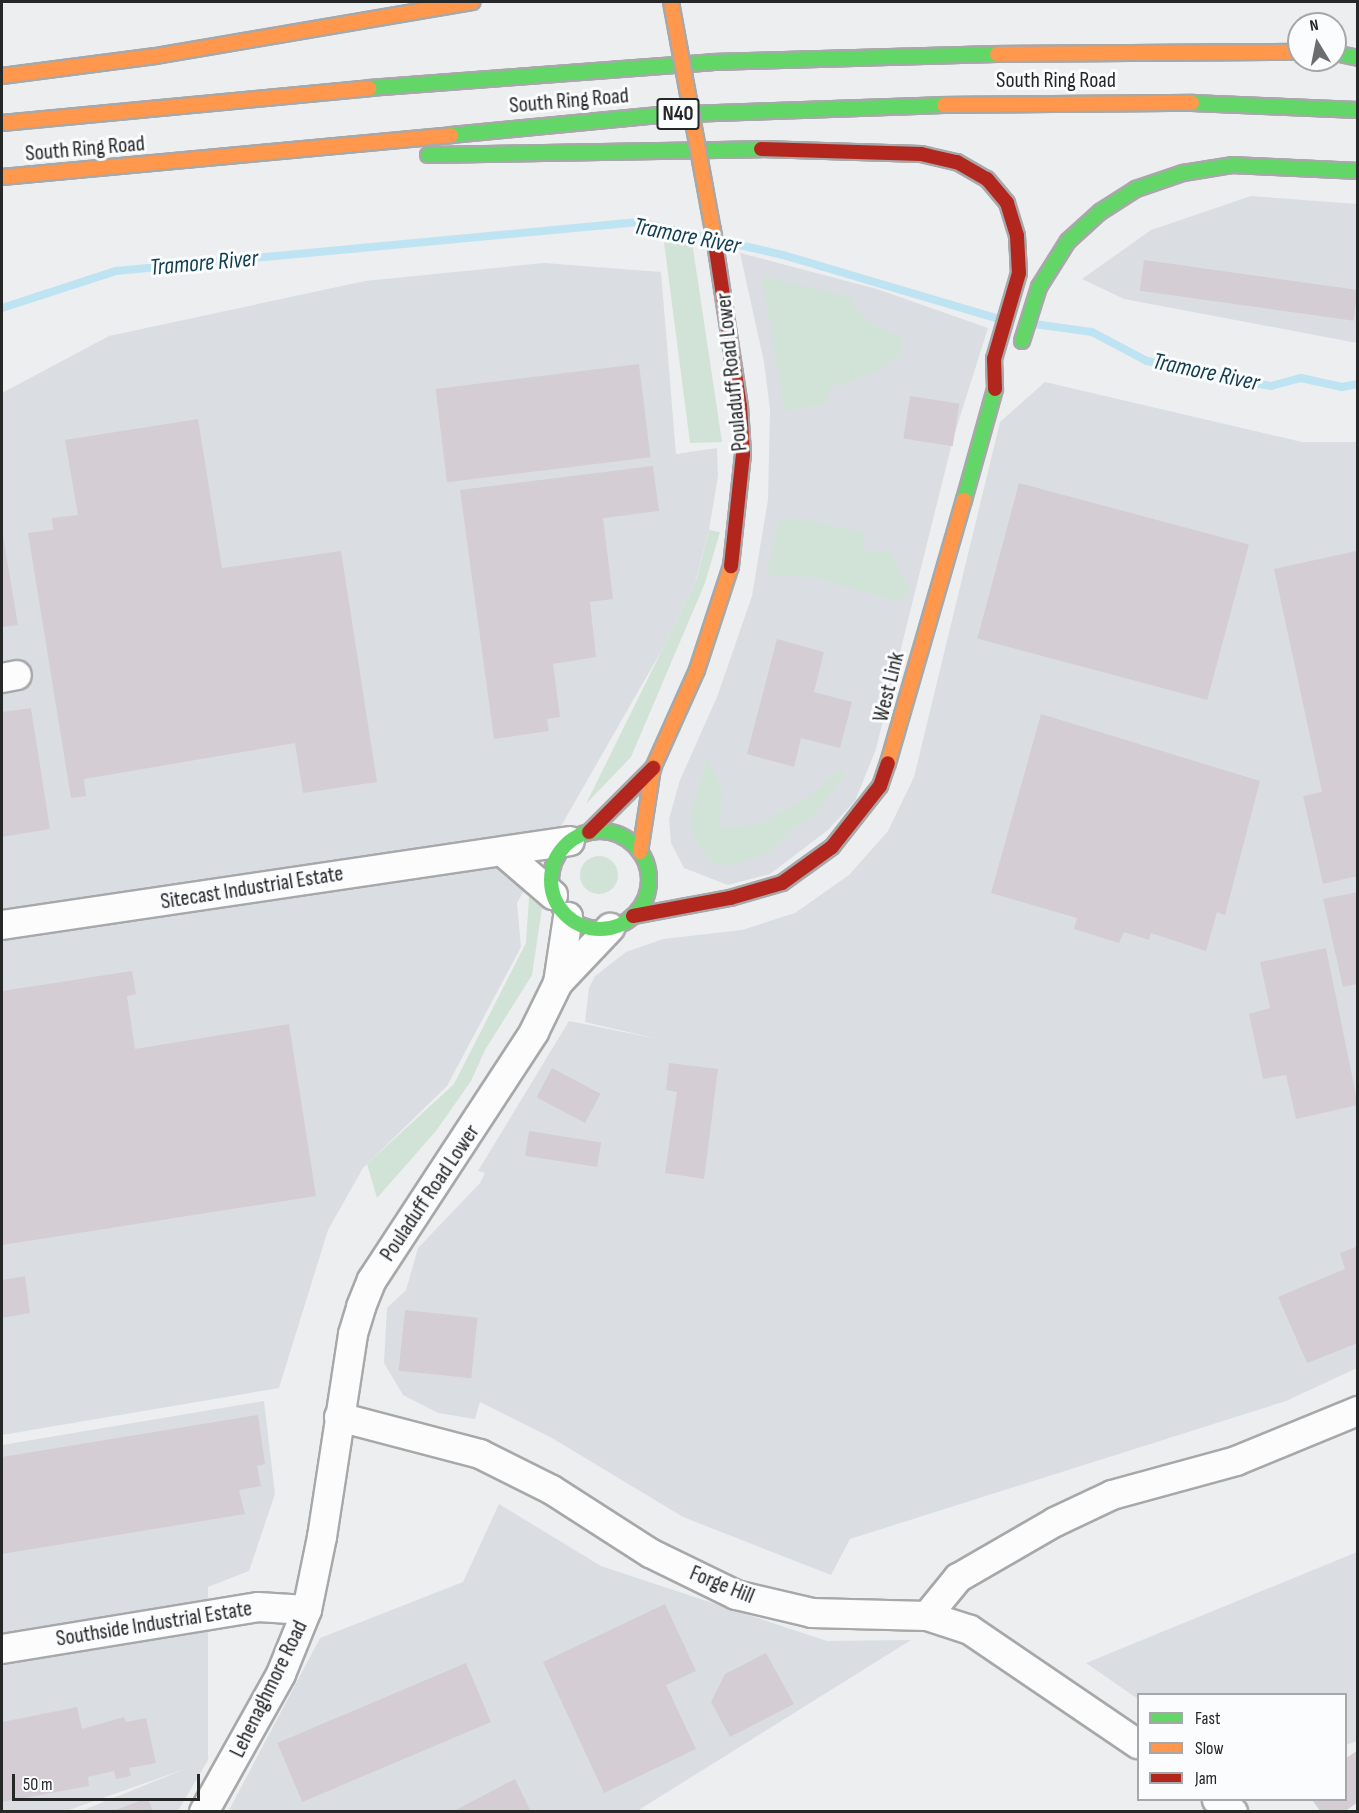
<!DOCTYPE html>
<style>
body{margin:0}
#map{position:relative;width:1359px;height:1813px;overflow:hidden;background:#edeeef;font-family:"Sofia Sans Condensed",sans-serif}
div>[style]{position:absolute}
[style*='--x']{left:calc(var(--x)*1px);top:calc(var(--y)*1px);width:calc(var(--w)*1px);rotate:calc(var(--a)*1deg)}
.built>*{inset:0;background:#dadee2}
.green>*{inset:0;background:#d1e3d6}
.round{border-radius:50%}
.stream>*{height:8px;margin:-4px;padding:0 4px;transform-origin:4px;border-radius:4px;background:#bee3f2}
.building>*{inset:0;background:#d4cdd4;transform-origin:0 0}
.roads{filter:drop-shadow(2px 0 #a7a8a9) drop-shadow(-2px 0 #a7a8a9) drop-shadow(0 2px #a7a8a9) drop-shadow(0 -2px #a7a8a9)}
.street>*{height:28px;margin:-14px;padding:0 14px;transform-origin:14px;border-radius:14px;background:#fcfcfd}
.fast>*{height:14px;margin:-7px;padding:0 7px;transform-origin:7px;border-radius:7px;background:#63d668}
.fast>.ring{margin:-7px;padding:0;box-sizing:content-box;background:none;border:14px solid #63d668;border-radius:50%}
.slow>*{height:14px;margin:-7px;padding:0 7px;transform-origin:7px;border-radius:7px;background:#ff974d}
.jam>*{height:14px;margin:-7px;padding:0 7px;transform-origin:7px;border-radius:7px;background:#b3261e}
.bridges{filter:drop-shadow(2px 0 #a7a8a9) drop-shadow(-2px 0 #a7a8a9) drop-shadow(0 2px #a7a8a9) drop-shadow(0 -2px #a7a8a9)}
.slow-bridge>*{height:14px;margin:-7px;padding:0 7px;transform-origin:7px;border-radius:7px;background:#ff974d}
span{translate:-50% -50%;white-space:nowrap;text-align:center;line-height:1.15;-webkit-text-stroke:6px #fafcfe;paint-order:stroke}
.shield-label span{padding:2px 4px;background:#fafcfe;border:2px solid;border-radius:4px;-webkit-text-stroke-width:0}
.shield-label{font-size:21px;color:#262727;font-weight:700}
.street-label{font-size:22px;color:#262727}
.water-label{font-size:24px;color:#113e4e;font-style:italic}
.frame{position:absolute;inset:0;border:3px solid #262727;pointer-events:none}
.legend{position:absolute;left:1137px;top:1693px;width:210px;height:108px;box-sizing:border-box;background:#fafcfe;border:2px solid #a5a7a8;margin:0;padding:8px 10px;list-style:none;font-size:18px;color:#262727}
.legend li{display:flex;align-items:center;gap:12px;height:30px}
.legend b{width:30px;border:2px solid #a5a7a8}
.north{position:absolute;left:1287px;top:12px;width:60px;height:60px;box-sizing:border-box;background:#fafcfe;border:2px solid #a5a7a8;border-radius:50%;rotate:350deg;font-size:16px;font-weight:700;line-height:24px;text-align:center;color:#262727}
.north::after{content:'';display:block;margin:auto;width:21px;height:27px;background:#6c6d6d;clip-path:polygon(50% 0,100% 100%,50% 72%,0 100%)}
.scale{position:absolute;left:12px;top:1774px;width:188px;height:27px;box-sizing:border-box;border:3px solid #262727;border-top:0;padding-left:8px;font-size:18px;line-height:21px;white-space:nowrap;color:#262727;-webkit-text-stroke:4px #fafcfe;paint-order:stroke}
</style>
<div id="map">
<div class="built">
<div style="clip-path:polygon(1251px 196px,1357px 204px,1357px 343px,1124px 299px,1082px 279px,1151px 230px)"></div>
<div style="clip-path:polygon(740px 253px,877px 289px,988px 328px,953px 439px,876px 749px,855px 801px,828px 830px,770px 874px,728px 885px,684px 868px,671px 843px,669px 819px,680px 780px,717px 697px,752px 596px,768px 499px,770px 410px,764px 362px)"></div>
<div style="clip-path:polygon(544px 263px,661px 272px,676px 454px,717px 448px,718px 476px,709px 530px,695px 583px,663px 648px,517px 903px,521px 947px,447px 1086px,363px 1168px,328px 1230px,279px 1388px,2px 1435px,2px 393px,109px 336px,365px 281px)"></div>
<div style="clip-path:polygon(1045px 382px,1302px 442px,1357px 442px,1357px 1368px,1286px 1401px,850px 1539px,831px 1575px,683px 1517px,552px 1438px,480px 1402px,475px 1419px,438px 1413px,403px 1395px,384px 1363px,387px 1308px,406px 1290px,418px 1248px,480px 1183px,485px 1173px,478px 1171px,569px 1021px,658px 1039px,585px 1022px,589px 988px,595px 976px,626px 952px,663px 939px,742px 930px,795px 913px,849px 875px,888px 831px,914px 777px,1000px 422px)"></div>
<div style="clip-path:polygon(264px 1401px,275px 1494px,249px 1571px,208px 1587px,208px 1760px,178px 1811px,81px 1811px,185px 1769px,66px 1811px,2px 1812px,2px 1445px)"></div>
<div style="clip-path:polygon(499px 1504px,601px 1566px,827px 1641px,911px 1640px,637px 1811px,228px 1812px,320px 1638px,463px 1582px)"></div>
<div style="clip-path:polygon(1357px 1552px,1357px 1741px,1346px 1745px,1346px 1694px,1138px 1694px,1138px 1699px,1086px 1663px)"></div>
</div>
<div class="green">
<div style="clip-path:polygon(664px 242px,692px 242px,722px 442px,690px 443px)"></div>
<div style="clip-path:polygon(762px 276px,854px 298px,852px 304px,869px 323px,903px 339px,902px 352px,874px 373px,830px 387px,825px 404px,785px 411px)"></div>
<div style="clip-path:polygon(794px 518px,865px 532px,863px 551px,890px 552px,910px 592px,897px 601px,816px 578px,767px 574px,779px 520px)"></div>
<div style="clip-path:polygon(709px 530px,720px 532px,705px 583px,631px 757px,586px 804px,696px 581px)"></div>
<div style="clip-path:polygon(708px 759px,722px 789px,720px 828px,761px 824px,808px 797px,841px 770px,846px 773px,813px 818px,794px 827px,768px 853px,730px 866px,713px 863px,693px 838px,690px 815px)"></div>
<div class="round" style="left:580px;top:856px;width:38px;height:38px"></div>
<div style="clip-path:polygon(529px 897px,542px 908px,532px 975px,485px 1050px,471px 1081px,436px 1131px,377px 1198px,367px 1164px,454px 1084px,526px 943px)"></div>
</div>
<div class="stream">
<div style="--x:722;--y:241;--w:63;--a:12.9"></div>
<div style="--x:783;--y:255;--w:225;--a:16.5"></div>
<div style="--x:2;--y:308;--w:120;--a:-18"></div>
<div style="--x:116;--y:271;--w:525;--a:-5.35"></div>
<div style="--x:639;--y:222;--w:70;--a:13.2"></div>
<div style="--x:1034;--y:324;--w:59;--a:7.9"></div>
<div style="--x:1092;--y:332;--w:62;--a:27.8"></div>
<div style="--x:1147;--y:361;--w:92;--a:11.9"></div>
<div style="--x:1237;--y:380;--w:35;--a:10"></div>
<div style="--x:1271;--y:386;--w:31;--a:-15"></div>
<div style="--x:1301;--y:378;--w:42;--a:12.4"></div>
<div style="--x:1342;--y:387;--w:16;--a:-11"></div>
</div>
<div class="building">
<div style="left:1144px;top:260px;width:216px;height:31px;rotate:8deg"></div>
<div style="left:639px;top:364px;width:94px;height:205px;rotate:83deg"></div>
<div style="left:910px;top:396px;width:50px;height:43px;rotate:9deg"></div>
<div style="clip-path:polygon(198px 419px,222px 568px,341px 551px,377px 782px,303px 793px,295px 743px,84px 779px,86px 796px,71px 798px,28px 533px,53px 530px,52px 518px,78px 515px,65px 440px)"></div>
<div style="clip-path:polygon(653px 466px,659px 511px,603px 518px,613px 599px,590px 602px,596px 657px,553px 664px,560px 717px,547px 719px,549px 731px,494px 739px,460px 490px)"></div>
<div style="left:1019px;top:483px;width:238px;height:161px;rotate:15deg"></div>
<div style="clip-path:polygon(2px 530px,18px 625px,2px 627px)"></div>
<div style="clip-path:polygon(1356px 551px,1358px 876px,1323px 884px,1303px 796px,1322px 792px,1274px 569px)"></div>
<div style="clip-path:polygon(777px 639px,824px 652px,814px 692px,852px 702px,840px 748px,801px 738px,794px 767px,747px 754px)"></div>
<div style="clip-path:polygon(31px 708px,50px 829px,2px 837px,2px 712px)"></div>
<div style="clip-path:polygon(1041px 714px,1260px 781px,1225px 915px,1217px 912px,1206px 951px,1151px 933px,1149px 940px,1124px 932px,1119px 943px,1074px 929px,1077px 918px,991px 893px)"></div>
<div style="clip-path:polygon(1358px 892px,1358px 984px,1343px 987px,1323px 899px)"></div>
<div style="clip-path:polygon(1326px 948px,1358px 1105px,1296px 1119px,1286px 1075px,1263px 1079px,1249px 1014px,1270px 1008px,1260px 962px)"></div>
<div style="clip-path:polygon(132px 971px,136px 994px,127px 996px,135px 1049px,289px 1024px,316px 1196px,2px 1245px,2px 991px)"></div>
<div style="clip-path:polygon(669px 1063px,718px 1069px,704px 1179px,665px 1173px,677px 1092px,666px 1090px)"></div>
<div style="left:552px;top:1068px;width:55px;height:33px;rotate:28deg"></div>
<div style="left:529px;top:1131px;width:73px;height:25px;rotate:9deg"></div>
<div style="clip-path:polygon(1358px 1246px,1358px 1343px,1307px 1363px,1278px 1297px,1345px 1269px,1340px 1253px)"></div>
<div style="clip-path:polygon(25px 1276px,30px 1313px,2px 1318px,2px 1280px)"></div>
<div style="left:405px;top:1310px;width:73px;height:61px;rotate:6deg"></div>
<div style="clip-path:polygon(258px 1415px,265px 1464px,257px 1466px,261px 1486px,239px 1490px,245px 1514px,2px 1554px,2px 1457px)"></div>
<div style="clip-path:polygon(665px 1604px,696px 1671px,666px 1685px,696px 1749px,604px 1793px,543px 1662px)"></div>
<div style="clip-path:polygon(766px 1653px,794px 1704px,730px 1737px,711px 1702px,725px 1674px)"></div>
<div style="left:466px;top:1663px;width:64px;height:205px;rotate:67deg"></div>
<div style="clip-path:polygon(77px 1707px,82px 1729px,124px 1717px,126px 1722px,146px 1718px,156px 1763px,129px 1768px,131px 1776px,116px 1779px,114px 1771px,88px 1777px,89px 1786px,2px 1802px,2px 1722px)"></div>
<div style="clip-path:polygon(1358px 1750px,1358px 1802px,1344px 1812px,1321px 1812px,1312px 1800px,1346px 1800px,1346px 1758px)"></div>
<div style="clip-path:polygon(515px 1779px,531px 1812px,452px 1812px)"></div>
<div style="clip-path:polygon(148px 1798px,153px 1812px,113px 1812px,113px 1811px)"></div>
</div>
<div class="roads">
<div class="street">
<div style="--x:2;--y:678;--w:15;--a:-11"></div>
<div style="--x:503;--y:852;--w:66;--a:40.7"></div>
<div style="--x:2;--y:925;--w:574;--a:-8.41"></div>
<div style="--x:558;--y:983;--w:76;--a:-46.6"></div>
<div style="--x:339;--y:1417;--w:146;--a:14.7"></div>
<div style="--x:480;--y:1454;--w:80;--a:26.6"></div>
<div style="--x:552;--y:1490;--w:117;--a:32.7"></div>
<div style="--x:650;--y:1553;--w:96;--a:26"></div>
<div style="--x:736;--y:1595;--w:78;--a:13.3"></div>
<div style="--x:812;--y:1613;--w:115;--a:1.5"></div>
<div style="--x:927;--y:1616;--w:45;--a:18"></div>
<div style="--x:970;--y:1630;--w:203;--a:34.2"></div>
<div style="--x:927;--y:1616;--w:49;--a:-50.8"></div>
<div style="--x:958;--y:1578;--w:112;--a:-30"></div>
<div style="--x:1055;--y:1522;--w:63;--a:-25.3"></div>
<div style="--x:1112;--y:1495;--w:129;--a:-15.3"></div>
<div style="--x:1236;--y:1461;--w:132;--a:-22.3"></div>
<div style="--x:2;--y:1649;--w:259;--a:-9.3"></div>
<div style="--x:258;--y:1607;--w:49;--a:3.5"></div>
<div style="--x:1217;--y:1800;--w:20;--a:37"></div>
<div style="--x:204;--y:1812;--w:158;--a:-60.8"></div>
<div style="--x:281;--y:1674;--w:69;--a:-67.9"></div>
<div style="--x:307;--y:1610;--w:75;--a:-78.4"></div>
<div style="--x:322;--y:1537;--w:205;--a:-81.3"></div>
<div style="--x:353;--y:1334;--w:28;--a:-73"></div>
<div style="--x:361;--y:1307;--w:29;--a:-68"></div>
<div style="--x:372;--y:1280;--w:296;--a:-56.8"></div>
<div style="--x:534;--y:1032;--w:55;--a:-63.9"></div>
<div style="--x:558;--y:983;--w:67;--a:-81.4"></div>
</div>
<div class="fast">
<div style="--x:1335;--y:53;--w:24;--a:12"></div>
<div style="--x:369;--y:88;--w:344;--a:-4.3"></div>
<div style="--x:712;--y:62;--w:285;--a:-1.6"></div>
<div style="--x:1192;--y:103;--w:166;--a:2.4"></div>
<div style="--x:451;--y:135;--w:209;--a:-5.5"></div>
<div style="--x:659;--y:115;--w:285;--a:-2"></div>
<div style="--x:428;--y:155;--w:333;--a:-1"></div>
<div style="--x:1022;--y:341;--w:57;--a:-72.5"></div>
<div style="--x:1039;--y:287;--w:54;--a:-57.8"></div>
<div style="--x:1068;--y:241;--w:43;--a:-42.2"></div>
<div style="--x:1100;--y:212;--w:43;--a:-32.6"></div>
<div style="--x:1136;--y:189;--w:50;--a:-18.8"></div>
<div style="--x:1183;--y:173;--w:51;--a:-9.1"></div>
<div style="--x:1233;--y:165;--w:125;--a:2.7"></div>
<div style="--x:964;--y:500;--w:115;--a:-74.4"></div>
<div class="ring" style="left:551px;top:831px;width:84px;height:84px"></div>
</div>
<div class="slow">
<div style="--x:997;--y:54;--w:302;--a:-0.4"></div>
<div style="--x:2;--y:76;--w:155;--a:-7.4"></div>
<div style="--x:156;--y:56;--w:321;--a:-9.7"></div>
<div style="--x:944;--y:105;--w:248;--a:-0.5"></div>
<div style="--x:2;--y:123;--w:369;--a:-5.4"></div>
<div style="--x:2;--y:177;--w:451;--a:-5.3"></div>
<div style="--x:888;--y:763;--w:274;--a:-73.9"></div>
<div style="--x:640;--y:852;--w:85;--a:-81.2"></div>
<div style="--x:653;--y:768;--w:107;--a:-65.8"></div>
<div style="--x:697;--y:670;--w:109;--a:-71.9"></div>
</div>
<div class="jam">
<div style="--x:761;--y:149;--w:160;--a:1.8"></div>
<div style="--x:921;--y:154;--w:37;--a:13"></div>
<div style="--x:957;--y:162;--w:34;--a:30"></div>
<div style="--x:987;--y:179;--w:31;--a:50"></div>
<div style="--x:1007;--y:203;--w:34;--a:73"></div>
<div style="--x:1017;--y:236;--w:37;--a:87"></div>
<div style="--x:1019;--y:273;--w:90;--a:106.2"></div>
<div style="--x:994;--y:359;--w:30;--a:88"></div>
<div style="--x:713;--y:230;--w:178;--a:81.3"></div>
<div style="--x:740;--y:406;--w:48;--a:86.4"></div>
<div style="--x:743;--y:454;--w:113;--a:96.1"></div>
<div style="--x:589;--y:832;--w:91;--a:-45"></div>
<div style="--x:633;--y:916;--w:99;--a:-10.5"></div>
<div style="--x:730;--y:898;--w:54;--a:-16.1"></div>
<div style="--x:782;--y:883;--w:62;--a:-35.8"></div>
<div style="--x:832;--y:847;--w:78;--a:-51.8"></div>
<div style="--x:880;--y:786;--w:24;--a:-71"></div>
</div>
</div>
<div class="bridges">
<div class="slow-bridge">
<div style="--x:671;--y:2;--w:232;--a:79.6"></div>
</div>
</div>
<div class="shield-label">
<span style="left:678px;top:114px">N40</span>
</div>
<div class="street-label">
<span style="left:1056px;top:81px">South Ring Road</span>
<span style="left:569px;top:101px;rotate:-5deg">South Ring Road</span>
<span style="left:85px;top:149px;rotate:-5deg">South Ring Road</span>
<span style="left:732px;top:372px;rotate:-96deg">Pouladuff Road Lower</span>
<span style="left:889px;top:687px;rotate:-76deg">West Link</span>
<span style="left:252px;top:888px;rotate:-9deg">Sitecast Industrial Estate</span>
<span style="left:430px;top:1193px;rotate:-56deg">Pouladuff Road Lower</span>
<span style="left:722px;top:1585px;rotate:22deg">Forge Hill</span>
<span style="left:154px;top:1624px;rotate:-9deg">Southside Industrial Estate</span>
<span style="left:269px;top:1689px;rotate:-64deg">Lehenaghmore Road</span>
</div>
<div class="water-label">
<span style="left:687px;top:236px;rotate:11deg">Tramore River</span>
<span style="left:204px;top:263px;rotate:-5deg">Tramore River</span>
<span style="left:1206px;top:372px;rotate:12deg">Tramore River</span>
</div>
<div class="frame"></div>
<ul class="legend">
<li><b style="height:8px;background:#63d668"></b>Fast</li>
<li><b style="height:8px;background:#ff974d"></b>Slow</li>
<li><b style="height:8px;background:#b3261e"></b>Jam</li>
</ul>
<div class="north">N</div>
<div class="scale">50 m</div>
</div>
